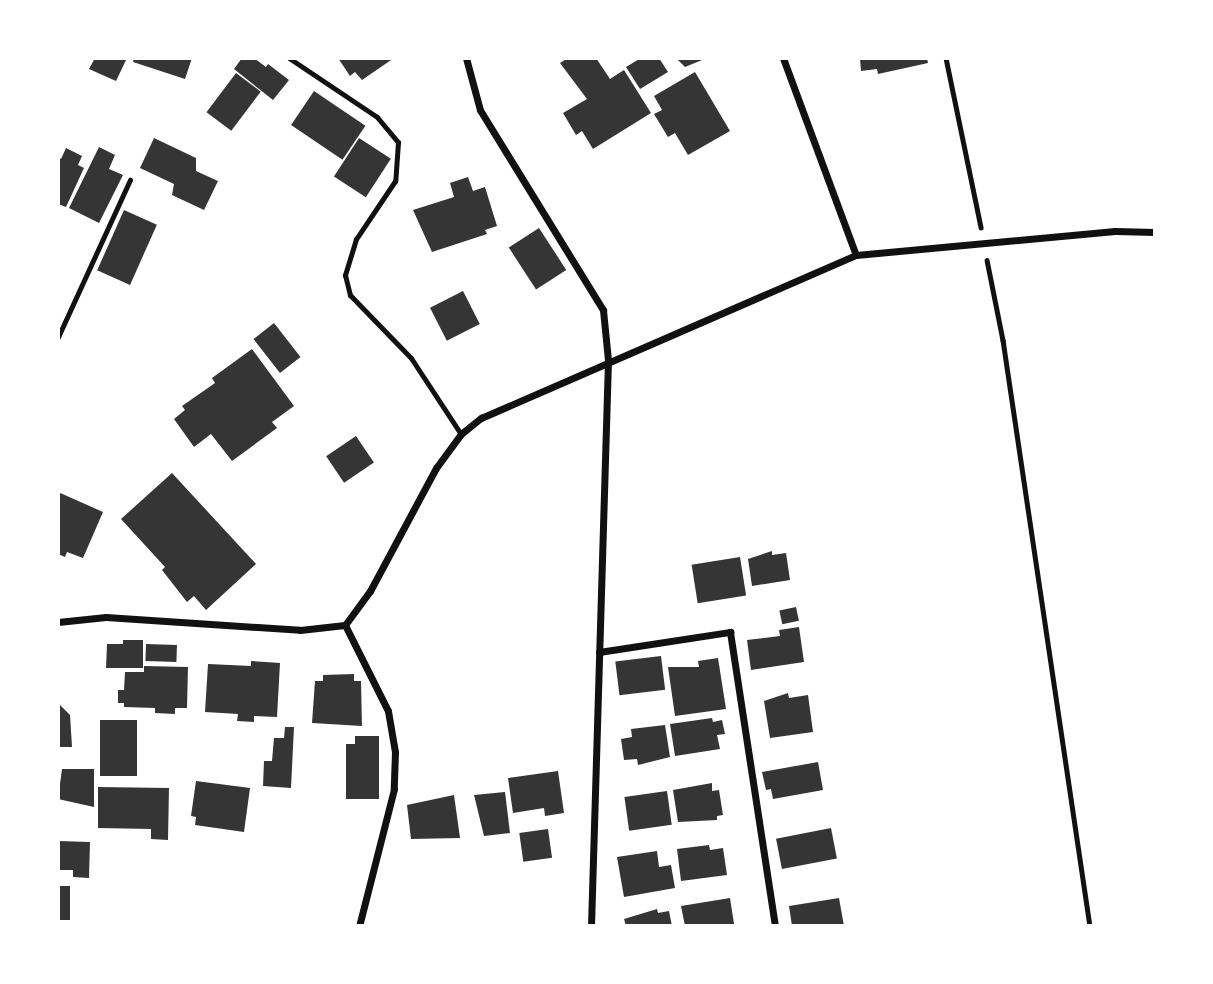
<!DOCTYPE html>
<style>
body{margin:0}
#map{position:relative;width:1213px;height:984px;overflow:hidden;background:#fff;font-family:Mulish,sans-serif}
div>[style]{position:absolute}
[style*='--x']{left:calc(var(--x)*1px);top:calc(var(--y)*1px);width:calc(var(--w)*1px);rotate:calc(var(--a)*1deg)}
.building>*{inset:0;background:#353535;transform-origin:0 0}
.path>*{height:4.5px;margin:-2.25px;padding:0 2.25px;transform-origin:2.25px;border-radius:2.25px;background:#111}
.service>*{height:5px;margin:-2.5px;padding:0 2.5px;transform-origin:2.5px;border-radius:2.5px;background:#111}
.minor>*{height:7px;margin:-3.5px;padding:0 3.5px;transform-origin:3.5px;border-radius:3.5px;background:#111}
span{translate:-50% -50%;white-space:nowrap;text-align:center;line-height:1.15;-webkit-text-stroke:7px #fff;paint-order:stroke}
.frame{position:absolute;inset:0;border:60px solid #fff;pointer-events:none}
</style>
<div id="map">
<div class="building">
<div style="clip-path:polygon(95px 58px,127px 58px,116px 81px,89px 69px)"></div>
<div style="clip-path:polygon(134px 58px,192px 58px,185px 79px,133px 62px)"></div>
<div style="clip-path:polygon(242px 58px,254px 58px,266px 67px,268px 64px,289px 80px,273px 100px,234px 69px)"></div>
<div style="clip-path:polygon(338px 58px,394px 58px,362px 80px,355px 72px,350px 76px)"></div>
<div style="clip-path:polygon(568px 58px,596px 58px,610px 79px,624px 70px,651px 113px,593px 149px,582px 131px,576px 135px,563px 113px,587px 99px,560px 63px)"></div>
<div style="clip-path:polygon(641px 58px,659px 58px,668px 72px,640px 89px,626px 67px)"></div>
<div style="clip-path:polygon(676px 58px,707px 58px,685px 67px)"></div>
<div style="clip-path:polygon(860px 58px,927px 58px,928px 63px,878px 74px,877px 69px,861px 71px)"></div>
<div style="clip-path:polygon(695px 72px,730px 131px,688px 155px,675px 133px,668px 137px,654px 114px,662px 110px,654px 96px)"></div>
<div style="left:236px;top:73px;width:31px;height:49px;rotate:37deg"></div>
<div style="left:314px;top:91px;width:62px;height:41px;rotate:34deg"></div>
<div style="clip-path:polygon(154px 138px,196px 158px,196px 171px,218px 181px,204px 210px,172px 195px,174px 184px,140px 168px)"></div>
<div style="left:359px;top:138px;width:38px;height:46px;rotate:33deg"></div>
<div style="clip-path:polygon(99px 147px,115px 155px,109px 169px,123px 175px,99px 223px,69px 208px)"></div>
<div style="clip-path:polygon(66px 148px,82px 156px,78px 165px,84px 168px,66px 207px,58px 204px,58px 157px,61px 159px)"></div>
<div style="clip-path:polygon(468px 177px,473px 191px,485px 187px,497px 226px,485px 230px,487px 234px,432px 252px,413px 210px,454px 197px,450px 183px)"></div>
<div style="left:124px;top:210px;width:36px;height:66px;rotate:24deg"></div>
<div style="left:539px;top:228px;width:50px;height:36px;rotate:57deg"></div>
<div style="left:463px;top:291px;width:37px;height:37px;rotate:63deg"></div>
<div style="left:274px;top:323px;width:43px;height:26px;rotate:52deg"></div>
<div style="clip-path:polygon(252px 349px,294px 406px,272px 422px,277px 428px,232px 461px,211px 434px,194px 447px,174px 419px,185px 410px,182px 406px,215px 383px,212px 378px)"></div>
<div style="left:356px;top:436px;width:32px;height:36px;rotate:56deg"></div>
<div style="clip-path:polygon(172px 473px,256px 564px,206px 610px,194px 596px,187px 602px,162px 570px,165px 567px,121px 519px)"></div>
<div style="clip-path:polygon(58px 492px,103px 512px,83px 558px,67px 552px,65px 557px,58px 554px)"></div>
<div style="clip-path:polygon(772px 551px,772px 555px,786px 553px,790px 580px,752px 586px,748px 559px)"></div>
<div style="left:740px;top:557px;width:39px;height:49px;rotate:81deg"></div>
<div style="left:796px;top:607px;width:14px;height:17px;rotate:78deg"></div>
<div style="clip-path:polygon(799px 627px,804px 662px,751px 670px,747px 640px,780px 636px,779px 630px)"></div>
<div style="clip-path:polygon(123px 640px,143px 640px,143px 668px,106px 668px,107px 644px,123px 644px)"></div>
<div style="left:146px;top:644px;width:31px;height:17px;rotate:2deg"></div>
<div style="left:661px;top:656px;width:34px;height:46px;rotate:83deg"></div>
<div style="clip-path:polygon(718px 658px,726px 709px,675px 716px,668px 667px,699px 667px,698px 661px)"></div>
<div style="clip-path:polygon(251px 661px,280px 663px,277px 717px,254px 716px,254px 722px,237px 721px,238px 714px,205px 712px,208px 664px,251px 666px)"></div>
<div style="clip-path:polygon(144px 666px,188px 667px,187px 708px,175px 708px,175px 714px,155px 713px,155px 708px,124px 707px,124px 703px,118px 703px,118px 690px,124px 690px,125px 672px,144px 672px)"></div>
<div style="clip-path:polygon(354px 674px,354px 681px,361px 681px,362px 726px,312px 723px,315px 681px,323px 681px,323px 675px)"></div>
<div style="clip-path:polygon(788px 693px,789px 698px,808px 695px,813px 732px,770px 738px,764px 701px)"></div>
<div style="clip-path:polygon(58px 703px,70px 715px,72px 747px,58px 747px)"></div>
<div style="clip-path:polygon(712px 718px,713px 722px,722px 720px,725px 734px,717px 735px,720px 749px,675px 756px,670px 724px)"></div>
<div style="left:100px;top:720px;width:37px;height:56px"></div>
<div style="clip-path:polygon(665px 725px,670px 757px,638px 765px,637px 759px,624px 760px,621px 739px,632px 737px,631px 729px)"></div>
<div style="clip-path:polygon(285px 727px,294px 727px,291px 788px,263px 786px,264px 761px,272px 761px,274px 738px,284px 738px)"></div>
<div style="clip-path:polygon(355px 736px,379px 736px,379px 799px,346px 799px,346px 744px,355px 744px)"></div>
<div style="clip-path:polygon(818px 762px,823px 790px,773px 799px,771px 789px,766px 790px,762px 772px)"></div>
<div style="clip-path:polygon(62px 769px,94px 769px,94px 807px,58px 799px)"></div>
<div style="clip-path:polygon(558px 771px,564px 813px,545px 816px,544px 808px,513px 813px,508px 778px)"></div>
<div style="clip-path:polygon(196px 781px,250px 788px,244px 832px,195px 825px,196px 817px,191px 816px)"></div>
<div style="clip-path:polygon(712px 783px,712px 791px,719px 790px,723px 815px,717px 816px,717px 820px,678px 822px,673px 790px)"></div>
<div style="clip-path:polygon(98px 787px,169px 788px,168px 840px,151px 839px,151px 829px,98px 828px)"></div>
<div style="left:667px;top:791px;width:34px;height:43px;rotate:82deg"></div>
<div style="clip-path:polygon(505px 792px,510px 833px,484px 836px,474px 795px)"></div>
<div style="clip-path:polygon(454px 795px,460px 838px,411px 839px,407px 805px)"></div>
<div style="left:831px;top:828px;width:31px;height:56px;rotate:79deg"></div>
<div style="left:548px;top:829px;width:29px;height:29px;rotate:82deg"></div>
<div style="clip-path:polygon(58px 841px,90px 842px,89px 878px,73px 877px,73px 870px,58px 870px)"></div>
<div style="clip-path:polygon(709px 845px,710px 850px,723px 848px,727px 875px,681px 881px,677px 849px)"></div>
<div style="clip-path:polygon(657px 851px,659px 867px,671px 865px,675px 888px,624px 897px,617px 857px)"></div>
<div style="left:58px;top:886px;width:12px;height:34px"></div>
<div style="clip-path:polygon(730px 898px,734px 924px,685px 926px,681px 906px)"></div>
<div style="clip-path:polygon(839px 898px,844px 926px,792px 926px,789px 906px)"></div>
<div style="clip-path:polygon(657px 909px,658px 913px,669px 911px,672px 926px,626px 926px,624px 919px)"></div>
</div>
<div class="path">
<div style="--x:946;--y:58;--w:173;--a:78.3"></div>
<div style="--x:987;--y:260;--w:82;--a:78.7"></div>
<div style="--x:1003;--y:340;--w:592;--a:81.56"></div>
</div>
<div class="service">
<div style="--x:289;--y:58;--w:106;--a:33.8"></div>
<div style="--x:377;--y:117;--w:33;--a:50"></div>
<div style="--x:398;--y:142;--w:39;--a:94"></div>
<div style="--x:395;--y:181;--w:70;--a:123.9"></div>
<div style="--x:356;--y:239;--w:38;--a:107"></div>
<div style="--x:345;--y:275;--w:21;--a:76"></div>
<div style="--x:350;--y:295;--w:88;--a:45.9"></div>
<div style="--x:411;--y:358;--w:91;--a:56.7"></div>
<div style="--x:58;--y:337;--w:173;--a:-65.4"></div>
</div>
<div class="minor">
<div style="--x:466;--y:58;--w:54;--a:74.9"></div>
<div style="--x:480;--y:110;--w:235;--a:58.4"></div>
<div style="--x:603;--y:310;--w:50;--a:84.3"></div>
<div style="--x:608;--y:360;--w:566;--a:91.72"></div>
<div style="--x:783;--y:58;--w:210;--a:69.7"></div>
<div style="--x:58;--y:622;--w:48;--a:-5.9"></div>
<div style="--x:106;--y:617;--w:194;--a:3.8"></div>
<div style="--x:300;--y:630;--w:45;--a:-6.3"></div>
<div style="--x:345;--y:625;--w:42;--a:-53.7"></div>
<div style="--x:370;--y:591;--w:140;--a:-61.8"></div>
<div style="--x:436;--y:468;--w:42;--a:-53.7"></div>
<div style="--x:461;--y:434;--w:26;--a:-39"></div>
<div style="--x:481;--y:418;--w:409;--a:-23.5"></div>
<div style="--x:856;--y:255;--w:260;--a:-5.3"></div>
<div style="--x:1115;--y:231;--w:40;--a:1.4"></div>
<div style="--x:345;--y:625;--w:96;--a:63.4"></div>
<div style="--x:388;--y:711;--w:42;--a:80.3"></div>
<div style="--x:395;--y:752;--w:37;--a:92"></div>
<div style="--x:394;--y:789;--w:141;--a:104.3"></div>
<div style="--x:599;--y:652;--w:133;--a:-8.7"></div>
<div style="--x:730;--y:632;--w:297;--a:81.3"></div>
</div>
<div class="frame"></div>
</div>
